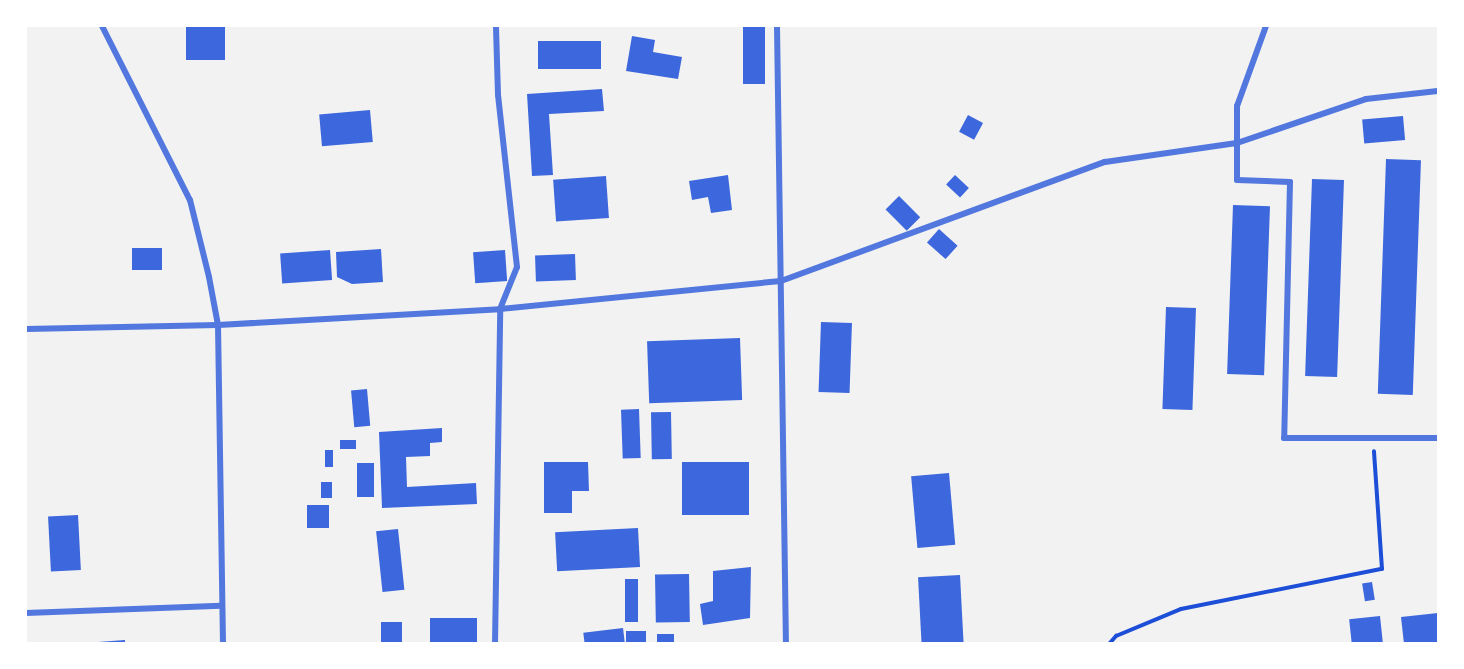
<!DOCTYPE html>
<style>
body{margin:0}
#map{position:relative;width:1464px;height:669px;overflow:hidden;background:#f2f2f2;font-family:"Golos Text",sans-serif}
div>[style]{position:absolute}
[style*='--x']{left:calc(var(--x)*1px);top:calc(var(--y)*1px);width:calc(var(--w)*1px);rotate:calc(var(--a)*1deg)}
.building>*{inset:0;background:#3d67dc;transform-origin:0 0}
.path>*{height:4px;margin:-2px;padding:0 2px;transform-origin:2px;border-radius:2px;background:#1d4ed8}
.minor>*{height:6px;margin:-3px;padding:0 3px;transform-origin:3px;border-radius:3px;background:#5277de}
span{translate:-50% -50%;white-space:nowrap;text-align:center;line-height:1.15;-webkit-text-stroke:5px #fff;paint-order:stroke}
.frame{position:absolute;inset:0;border:27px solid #fff;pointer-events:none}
</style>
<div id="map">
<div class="building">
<div style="left:186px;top:26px;width:39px;height:34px"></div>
<div style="left:743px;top:26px;width:22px;height:58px"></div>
<div style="clip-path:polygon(632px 36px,655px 40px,653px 52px,682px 57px,678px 79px,626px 71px)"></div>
<div style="left:538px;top:41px;width:63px;height:28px"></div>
<div style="clip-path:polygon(602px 89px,604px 111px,549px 114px,553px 175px,532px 176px,527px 94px)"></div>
<div style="left:370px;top:110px;width:32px;height:51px;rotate:85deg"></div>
<div style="left:968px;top:115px;width:17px;height:19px;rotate:28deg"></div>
<div style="left:1403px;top:116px;width:24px;height:41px;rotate:85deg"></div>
<div style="left:1386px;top:159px;width:35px;height:235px;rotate:2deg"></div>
<div style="clip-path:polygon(728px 175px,732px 210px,711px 213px,708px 197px,692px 200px,689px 181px)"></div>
<div style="left:955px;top:175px;width:19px;height:13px;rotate:43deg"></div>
<div style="left:606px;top:176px;width:42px;height:53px;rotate:86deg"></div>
<div style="left:1312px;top:179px;width:32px;height:197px;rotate:2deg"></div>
<div style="left:899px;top:196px;width:30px;height:19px;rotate:45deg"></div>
<div style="left:1233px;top:205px;width:37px;height:169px;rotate:2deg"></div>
<div style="left:939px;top:229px;width:25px;height:18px;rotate:42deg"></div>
<div style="left:132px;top:248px;width:30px;height:22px"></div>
<div style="clip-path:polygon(381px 249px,383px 282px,352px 284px,337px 277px,336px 252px)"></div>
<div style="left:330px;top:250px;width:30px;height:50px;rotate:86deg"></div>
<div style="left:505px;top:250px;width:31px;height:32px;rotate:86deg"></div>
<div style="left:575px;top:254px;width:26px;height:40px;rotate:88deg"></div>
<div style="left:1166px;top:307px;width:30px;height:102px;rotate:2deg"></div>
<div style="left:821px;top:322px;width:31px;height:70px;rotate:2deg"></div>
<div style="left:740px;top:338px;width:62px;height:93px;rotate:88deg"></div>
<div style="left:367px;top:389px;width:37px;height:16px;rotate:85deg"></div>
<div style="left:639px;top:409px;width:49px;height:18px;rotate:88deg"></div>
<div style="left:671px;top:412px;width:47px;height:20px;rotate:89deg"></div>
<div style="clip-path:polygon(442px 428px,442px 442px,430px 443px,430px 456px,406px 457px,407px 487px,476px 483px,477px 504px,382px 508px,379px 432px)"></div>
<div style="left:340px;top:440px;width:16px;height:9px"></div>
<div style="left:325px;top:450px;width:8px;height:17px"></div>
<div style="clip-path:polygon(544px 462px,588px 462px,589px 491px,572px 491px,572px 513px,544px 513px)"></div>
<div style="left:682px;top:462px;width:67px;height:53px"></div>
<div style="left:357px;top:463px;width:17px;height:34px"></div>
<div style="left:949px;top:473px;width:72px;height:38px;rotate:85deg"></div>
<div style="left:321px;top:482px;width:11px;height:16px"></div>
<div style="left:307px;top:505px;width:22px;height:23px"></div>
<div style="left:78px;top:515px;width:55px;height:30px;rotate:87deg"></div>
<div style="left:638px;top:528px;width:39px;height:83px;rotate:87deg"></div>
<div style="left:398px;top:529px;width:61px;height:22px;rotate:84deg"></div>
<div style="clip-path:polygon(751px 567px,750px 618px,703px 625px,700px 604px,713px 601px,713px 571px)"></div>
<div style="left:689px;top:574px;width:48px;height:34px;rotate:89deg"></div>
<div style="left:960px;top:575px;width:69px;height:42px;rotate:87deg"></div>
<div style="left:625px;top:579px;width:13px;height:43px"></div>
<div style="left:1372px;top:582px;width:18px;height:10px;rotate:81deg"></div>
<div style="clip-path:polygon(1438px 613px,1438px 644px,1404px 644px,1401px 617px)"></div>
<div style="left:1380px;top:616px;width:28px;height:31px;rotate:84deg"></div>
<div style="left:477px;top:618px;width:26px;height:47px;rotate:90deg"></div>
<div style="left:381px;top:622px;width:21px;height:22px"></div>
<div style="left:623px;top:628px;width:16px;height:40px;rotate:83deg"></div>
<div style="left:626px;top:631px;width:20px;height:13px"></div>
<div style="left:674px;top:634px;width:10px;height:17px;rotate:90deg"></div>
<div style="clip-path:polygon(125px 640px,125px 644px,98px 644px,98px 642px)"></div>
</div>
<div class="path">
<div style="--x:1109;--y:644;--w:11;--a:-49"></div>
<div style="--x:1116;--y:636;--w:70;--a:-22.6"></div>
<div style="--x:1181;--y:609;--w:205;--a:-11.3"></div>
<div style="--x:1382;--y:569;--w:118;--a:-93.9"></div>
</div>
<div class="minor">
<div style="--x:102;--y:26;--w:195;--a:63.2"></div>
<div style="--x:190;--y:200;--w:79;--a:76.1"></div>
<div style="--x:209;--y:277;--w:49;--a:79.4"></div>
<div style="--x:218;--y:325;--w:319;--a:89.1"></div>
<div style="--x:777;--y:26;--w:618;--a:89.17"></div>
<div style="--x:1266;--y:26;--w:85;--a:109.9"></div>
<div style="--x:1237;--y:106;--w:74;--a:90"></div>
<div style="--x:1237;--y:180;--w:53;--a:2.2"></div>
<div style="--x:1290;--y:182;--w:256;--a:91.3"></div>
<div style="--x:1284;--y:438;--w:154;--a:0"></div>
<div style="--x:26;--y:329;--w:192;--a:-1.2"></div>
<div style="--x:218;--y:325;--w:282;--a:-3.2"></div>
<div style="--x:500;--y:309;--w:282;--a:-5.7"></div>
<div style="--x:781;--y:281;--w:345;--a:-20.2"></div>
<div style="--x:1105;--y:162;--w:133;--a:-8.2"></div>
<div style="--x:1237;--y:143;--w:136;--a:-18.8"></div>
<div style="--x:1366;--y:99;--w:72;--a:-6.3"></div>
<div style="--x:26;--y:613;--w:195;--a:-2.1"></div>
<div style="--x:495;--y:644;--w:335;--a:-89.1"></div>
<div style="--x:500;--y:309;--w:45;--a:-68"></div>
<div style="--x:517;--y:267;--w:173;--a:-96.3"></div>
<div style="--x:498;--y:95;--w:69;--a:-91.7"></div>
</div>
<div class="frame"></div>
</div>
